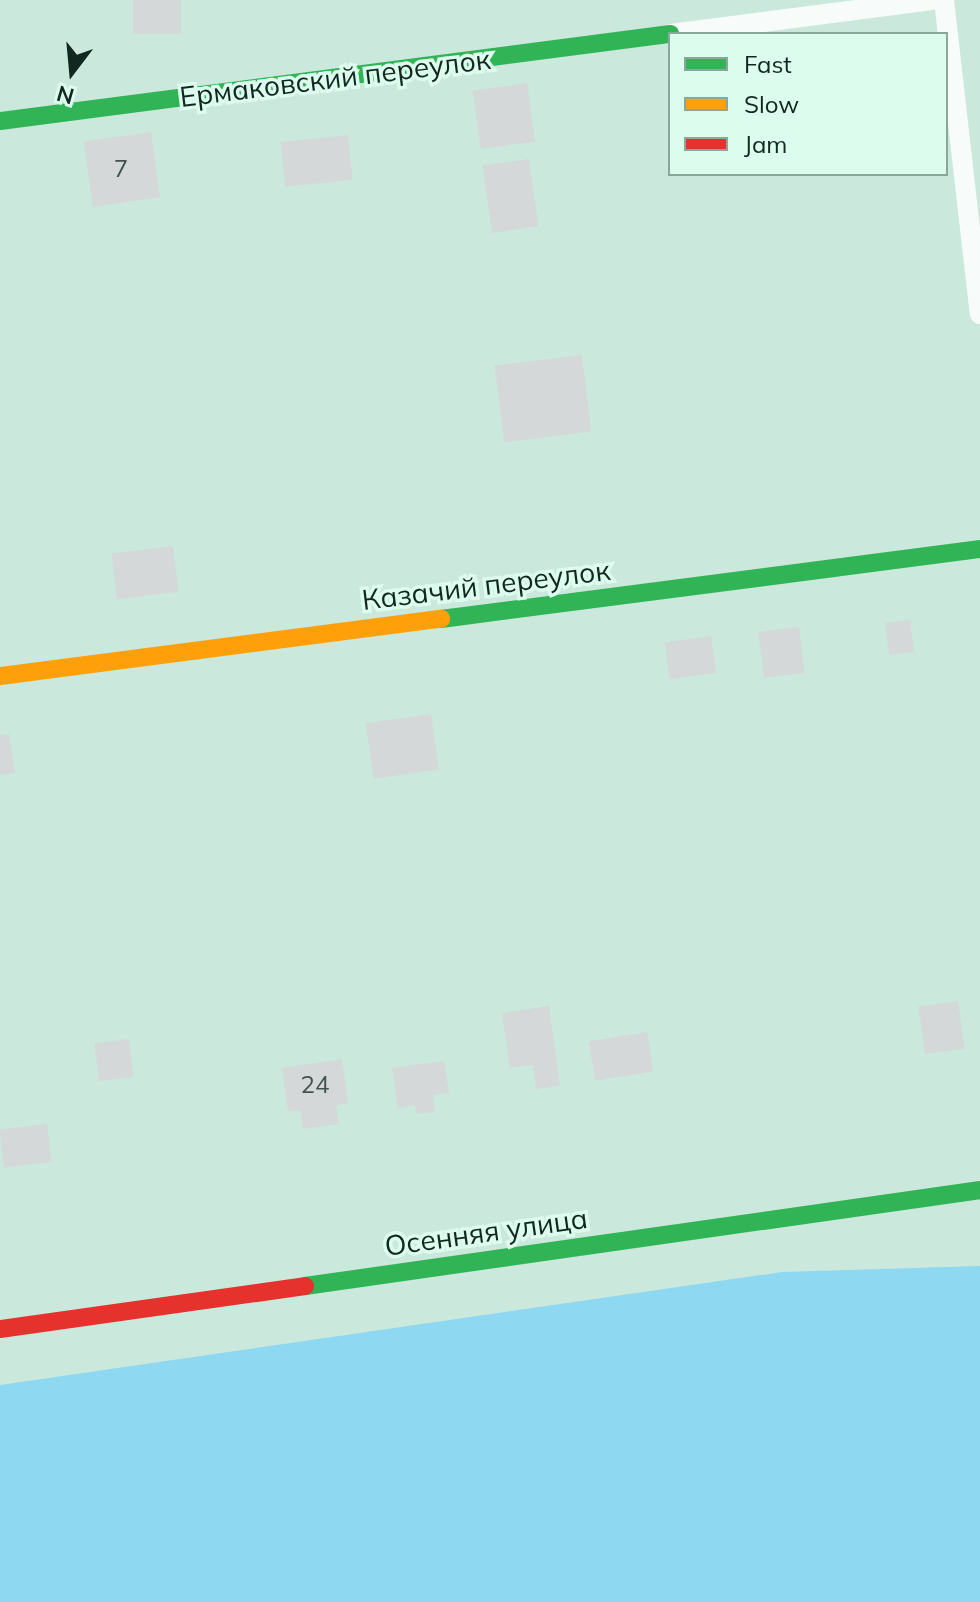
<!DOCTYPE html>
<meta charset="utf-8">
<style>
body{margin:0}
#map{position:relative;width:980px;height:1602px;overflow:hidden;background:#cbe8dc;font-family:Mulish,sans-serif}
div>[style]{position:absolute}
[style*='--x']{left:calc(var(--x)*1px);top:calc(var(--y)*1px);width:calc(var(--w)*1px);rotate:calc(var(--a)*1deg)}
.water>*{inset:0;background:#8ed9f1}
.building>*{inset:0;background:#d4d8d8;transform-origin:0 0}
.street>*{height:20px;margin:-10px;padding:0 10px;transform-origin:10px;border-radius:10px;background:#f7fcfa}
.fast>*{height:18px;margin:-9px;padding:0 9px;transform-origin:9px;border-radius:9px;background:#30b455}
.slow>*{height:18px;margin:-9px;padding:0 9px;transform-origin:9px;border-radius:9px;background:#ff9f0a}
.jam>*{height:18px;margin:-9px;padding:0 9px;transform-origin:9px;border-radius:9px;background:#e5322d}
span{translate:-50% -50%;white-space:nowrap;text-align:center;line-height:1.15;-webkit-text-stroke:7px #dcfdee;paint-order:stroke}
.number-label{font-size:24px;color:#42534d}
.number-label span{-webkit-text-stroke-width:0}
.street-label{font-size:28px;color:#11271f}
.legend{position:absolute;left:668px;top:32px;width:280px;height:144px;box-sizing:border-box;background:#dcfdee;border:2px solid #8ba79b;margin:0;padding:10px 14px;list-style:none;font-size:24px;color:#11271f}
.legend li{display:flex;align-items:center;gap:16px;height:40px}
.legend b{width:40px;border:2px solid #8ba79b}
.north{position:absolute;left:32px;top:32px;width:80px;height:80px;-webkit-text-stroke:6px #dcfdee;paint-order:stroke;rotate:196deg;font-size:22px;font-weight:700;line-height:32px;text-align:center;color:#11271f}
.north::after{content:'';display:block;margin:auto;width:28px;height:36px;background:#11271f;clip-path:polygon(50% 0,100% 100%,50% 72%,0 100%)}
</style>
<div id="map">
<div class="water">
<div style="clip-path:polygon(980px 1266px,980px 1602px,0 1602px,0 1385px,782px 1272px)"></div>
</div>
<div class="building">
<div style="left:133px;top:0;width:48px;height:34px"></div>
<div style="left:527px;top:83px;width:59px;height:55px;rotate:82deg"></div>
<div style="left:151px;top:132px;width:66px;height:68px;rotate:82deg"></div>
<div style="left:348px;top:135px;width:45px;height:68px;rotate:84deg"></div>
<div style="left:529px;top:159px;width:68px;height:47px;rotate:82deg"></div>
<div style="left:582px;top:355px;width:77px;height:88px;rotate:83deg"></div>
<div style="left:173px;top:546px;width:46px;height:62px;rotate:83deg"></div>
<div style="left:910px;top:620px;width:32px;height:25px;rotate:83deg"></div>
<div style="left:799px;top:627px;width:46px;height:41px;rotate:83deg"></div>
<div style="left:711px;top:636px;width:37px;height:47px;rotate:82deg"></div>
<div style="left:431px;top:714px;width:56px;height:66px;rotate:82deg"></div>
<div style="clip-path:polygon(9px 734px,15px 773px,0 775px,0 735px)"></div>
<div style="left:958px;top:1001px;width:48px;height:40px;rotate:82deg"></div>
<div style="clip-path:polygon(549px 1006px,560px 1086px,536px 1089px,533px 1065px,510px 1068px,502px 1013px)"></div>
<div style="left:647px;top:1032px;width:40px;height:59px;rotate:81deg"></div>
<div style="left:129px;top:1039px;width:38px;height:35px;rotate:83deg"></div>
<div style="clip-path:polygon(342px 1059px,348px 1103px,336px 1105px,339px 1124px,303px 1129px,300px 1110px,288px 1111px,282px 1068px)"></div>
<div style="clip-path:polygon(444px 1061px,449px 1093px,433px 1095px,435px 1112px,416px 1114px,415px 1105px,398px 1108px,392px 1068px)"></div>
<div style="left:47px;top:1124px;width:38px;height:48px;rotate:83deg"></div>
</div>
<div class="street">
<div style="--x:944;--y:0;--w:316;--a:83.5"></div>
<div style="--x:671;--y:34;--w:263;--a:-7.4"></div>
</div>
<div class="fast">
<div style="--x:0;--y:121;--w:676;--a:-7.4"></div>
<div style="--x:441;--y:619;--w:544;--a:-7.4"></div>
<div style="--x:305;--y:1286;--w:682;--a:-8.09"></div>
</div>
<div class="slow">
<div style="--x:0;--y:676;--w:445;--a:-7.4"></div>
</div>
<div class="jam">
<div style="--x:0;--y:1329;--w:308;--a:-8"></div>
</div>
<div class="number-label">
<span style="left:121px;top:169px">7</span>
<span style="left:315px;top:1085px">24</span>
</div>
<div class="street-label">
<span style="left:335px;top:78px;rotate:-7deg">Ермаковский переулок</span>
<span style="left:486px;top:585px;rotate:-7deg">Казачий переулок</span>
<span style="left:486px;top:1232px;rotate:-8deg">Осенняя улица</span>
</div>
<ul class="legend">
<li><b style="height:10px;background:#30b455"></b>Fast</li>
<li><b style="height:10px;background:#ff9f0a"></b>Slow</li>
<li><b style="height:10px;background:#e5322d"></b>Jam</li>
</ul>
<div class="north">N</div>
</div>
